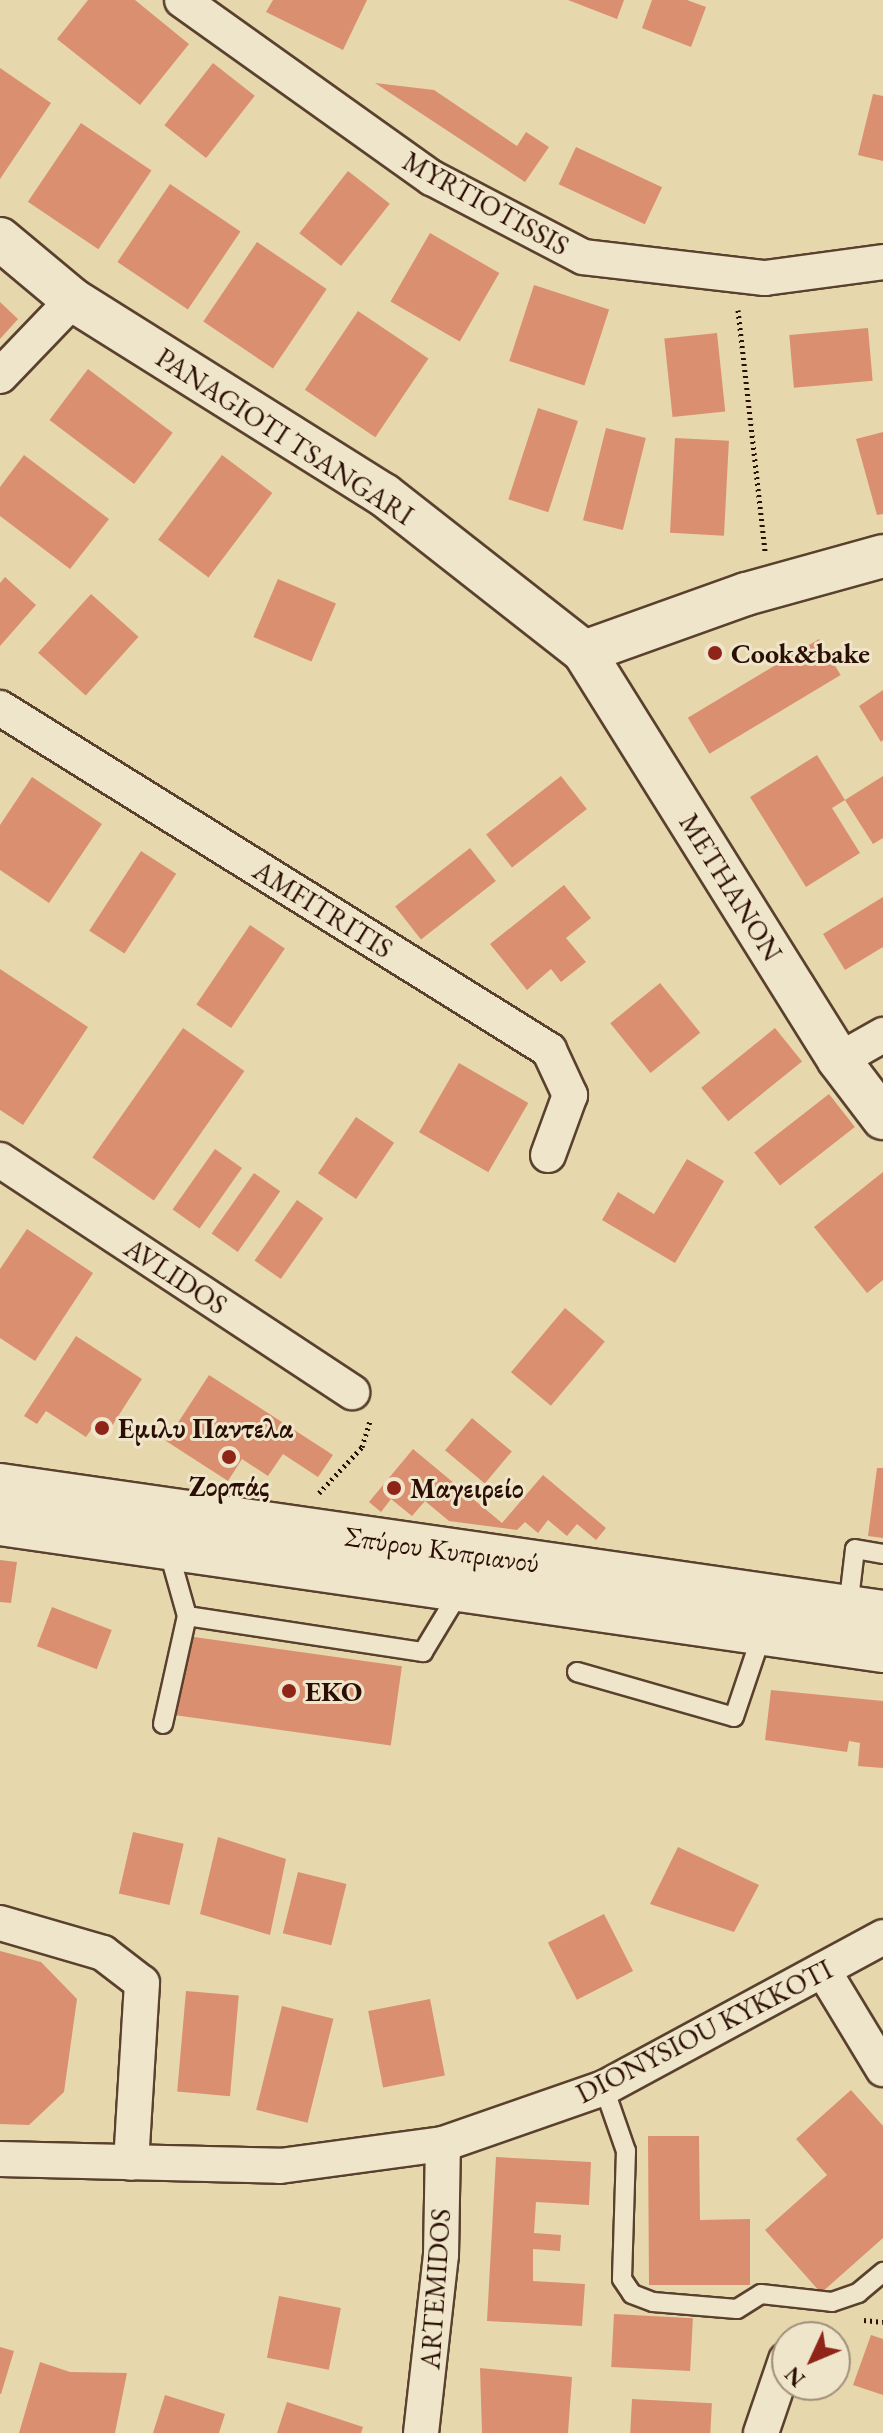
<!DOCTYPE html>
<meta charset="utf-8">
<style>
body{margin:0}
#map{position:relative;width:883px;height:2433px;overflow:hidden;background:#e6d7ad;font-family:"EB Garamond",serif}
div>[style]{position:absolute}
[style*='--x']{left:calc(var(--x)*1px);top:calc(var(--y)*1px);width:calc(var(--w)*1px);rotate:calc(var(--a)*1deg)}
.building>*{inset:0;background:#da9070;transform-origin:0 0}
.path>*{height:5px;margin-top:-2.5px;transform-origin:0;background:repeating-linear-gradient(90deg,#2c0f04 0 2px,transparent 0 6px)}
.roads{filter:drop-shadow(2px 0 #5a412e) drop-shadow(-2px 0 #5a412e) drop-shadow(0 2px #5a412e) drop-shadow(0 -2px #5a412e)}
.service>*{height:18px;margin:-9px;padding:0 9px;transform-origin:9px;border-radius:9px;background:#efe5ca}
.minor>*{height:34px;margin:-17px;padding:0 17px;transform-origin:17px;border-radius:17px;background:#efe5ca}
.tertiary>*{height:42px;margin:-21px;padding:0 21px;transform-origin:21px;border-radius:21px;background:#efe5ca}
.secondary>*{height:44px;margin:-22px;padding:0 22px;transform-origin:22px;border-radius:22px;background:#efe5ca}
.dots>*{width:22px;height:22px;translate:-50% -50%;box-sizing:border-box;border:4px solid #efe5ca;border-radius:50%}
span{translate:-50% -50%;white-space:nowrap;text-align:center;line-height:1.15;-webkit-text-stroke:6px #efe5ca;paint-order:stroke}
.street-label{font-size:28px;color:#2c0f04}
.poi-label{font-size:28px;color:#2c0f04;font-weight:700}
.left{translate:0 -50%;text-align:left}
.north{position:absolute;left:771px;top:2321px;width:80px;height:80px;box-sizing:border-box;background:#efe5ca;border:2px solid #a18f7b;border-radius:50%;rotate:226deg;font-size:22px;font-weight:700;line-height:32px;text-align:center;color:#2c0f04}
.north::after{content:'';display:block;margin:auto;width:28px;height:36px;background:#8f2418;clip-path:polygon(50% 0,100% 100%,50% 72%,0 100%)}
</style>
<div id="map">
<div class="building">
<div style="clip-path:polygon(88px 0,135px 0,189px 44px,140px 105px,57px 39px)"></div>
<div style="clip-path:polygon(273px 0,367px 0,343px 50px,266px 12px)"></div>
<div style="clip-path:polygon(568px 0,624px 0,617px 19px)"></div>
<div style="clip-path:polygon(652px 0,687px 0,706px 7px,691px 47px,642px 28px)"></div>
<div style="left:213px;top:63px;width:53px;height:79px;rotate:38deg"></div>
<div style="clip-path:polygon(0 68px,51px 103px,0 179px)"></div>
<div style="clip-path:polygon(375px 83px,434px 90px,517px 146px,526px 132px,549px 147px,525px 182px)"></div>
<div style="clip-path:polygon(873px 94px,883px 96px,883px 161px,858px 155px)"></div>
<div style="left:81px;top:123px;width:85px;height:95px;rotate:34deg"></div>
<div style="left:576px;top:147px;width:95px;height:41px;rotate:25deg"></div>
<div style="left:348px;top:171px;width:53px;height:79px;rotate:38deg"></div>
<div style="left:170px;top:184px;width:85px;height:94px;rotate:34deg"></div>
<div style="left:430px;top:233px;width:80px;height:79px;rotate:30deg"></div>
<div style="left:257px;top:242px;width:84px;height:96px;rotate:34deg"></div>
<div style="left:534px;top:285px;width:79px;height:80px;rotate:18deg"></div>
<div style="clip-path:polygon(0 302px,18px 319px,0 339px)"></div>
<div style="left:358px;top:311px;width:85px;height:95px;rotate:34deg"></div>
<div style="left:868px;top:328px;width:53px;height:79px;rotate:85deg"></div>
<div style="left:717px;top:333px;width:79px;height:53px;rotate:84deg"></div>
<div style="left:88px;top:369px;width:106px;height:64px;rotate:37deg"></div>
<div style="left:538px;top:408px;width:42px;height:96px;rotate:18deg"></div>
<div style="left:606px;top:428px;width:41px;height:95px;rotate:14deg"></div>
<div style="clip-path:polygon(883px 432px,883px 514px,877px 515px,856px 439px)"></div>
<div style="left:675px;top:438px;width:54px;height:95px;rotate:3deg"></div>
<div style="clip-path:polygon(24px 455px,109px 519px,70px 569px,0 516px,0 487px)"></div>
<div style="left:222px;top:455px;width:63px;height:106px;rotate:37deg"></div>
<div style="clip-path:polygon(5px 577px,36px 605px,0 646px,0 583px)"></div>
<div style="left:278px;top:579px;width:63px;height:63px;rotate:23deg"></div>
<div style="left:91px;top:594px;width:64px;height:79px;rotate:42deg"></div>
<div style="left:819px;top:639px;width:42px;height:153px;rotate:59deg"></div>
<div style="clip-path:polygon(883px 690px,883px 740px,881px 742px,859px 706px)"></div>
<div style="clip-path:polygon(817px 755px,845px 800px,832px 808px,860px 853px,806px 887px,750px 797px)"></div>
<div style="left:561px;top:776px;width:42px;height:95px;rotate:52deg"></div>
<div style="clip-path:polygon(883px 776px,883px 838px,873px 844px,845px 800px)"></div>
<div style="clip-path:polygon(32px 777px,102px 824px,49px 903px,0 870px,0 825px)"></div>
<div style="left:470px;top:848px;width:42px;height:95px;rotate:52deg"></div>
<div style="left:141px;top:851px;width:42px;height:95px;rotate:33deg"></div>
<div style="clip-path:polygon(564px 885px,591px 918px,566px 938px,586px 962px,561px 982px,551px 969px,527px 990px,490px 944px)"></div>
<div style="clip-path:polygon(883px 897px,883px 947px,845px 970px,823px 934px)"></div>
<div style="left:250px;top:925px;width:42px;height:96px;rotate:34deg"></div>
<div style="clip-path:polygon(0 969px,88px 1027px,23px 1125px,0 1110px)"></div>
<div style="left:660px;top:983px;width:64px;height:64px;rotate:51deg"></div>
<div style="left:183px;top:1028px;width:75px;height:158px;rotate:35deg"></div>
<div style="left:775px;top:1028px;width:43px;height:95px;rotate:51deg"></div>
<div style="left:459px;top:1063px;width:80px;height:80px;rotate:30deg"></div>
<div style="left:829px;top:1094px;width:42px;height:95px;rotate:52deg"></div>
<div style="left:356px;top:1117px;width:46px;height:68px;rotate:34deg"></div>
<div style="left:215px;top:1149px;width:33px;height:74px;rotate:35deg"></div>
<div style="clip-path:polygon(687px 1159px,724px 1181px,675px 1263px,602px 1220px,618px 1192px,654px 1214px)"></div>
<div style="clip-path:polygon(883px 1172px,883px 1280px,867px 1293px,814px 1227px)"></div>
<div style="left:254px;top:1173px;width:32px;height:74px;rotate:35deg"></div>
<div style="left:297px;top:1200px;width:32px;height:74px;rotate:35deg"></div>
<div style="clip-path:polygon(27px 1229px,93px 1273px,35px 1361px,0 1338px,0 1269px)"></div>
<div style="left:565px;top:1308px;width:52px;height:84px;rotate:40deg"></div>
<div style="clip-path:polygon(76px 1336px,142px 1379px,108px 1432px,95px 1424px,86px 1437px,46px 1411px,37px 1424px,24px 1416px)"></div>
<div style="clip-path:polygon(209px 1375px,333px 1455px,318px 1477px,283px 1454px,268px 1476px,242px 1459px,228px 1481px,166px 1441px)"></div>
<div style="left:472px;top:1418px;width:52px;height:42px;rotate:40deg"></div>
<div style="clip-path:polygon(413px 1449px,502px 1523px,543px 1475px,606px 1528px,596px 1540px,577px 1524px,567px 1536px,548px 1520px,538px 1533px,525px 1522px,517px 1530px,449px 1521px,425px 1501px,412px 1516px,391px 1499px,381px 1512px,369px 1502px)"></div>
<div style="clip-path:polygon(877px 1468px,883px 1468px,883px 1538px,868px 1536px)"></div>
<div style="clip-path:polygon(0 1560px,17px 1562px,11px 1603px,0 1602px)"></div>
<div style="left:52px;top:1607px;width:64px;height:42px;rotate:21deg"></div>
<div style="left:187px;top:1636px;width:217px;height:80px;rotate:8deg"></div>
<div style="clip-path:polygon(771px 1690px,883px 1701px,883px 1768px,858px 1766px,860px 1743px,849px 1741px,847px 1752px,765px 1740px)"></div>
<div style="left:133px;top:1832px;width:52px;height:63px;rotate:13deg"></div>
<div style="clip-path:polygon(218px 1837px,286px 1859px,270px 1935px,200px 1914px)"></div>
<div style="clip-path:polygon(678px 1847px,759px 1885px,734px 1932px,650px 1904px)"></div>
<div style="left:298px;top:1872px;width:50px;height:63px;rotate:14deg"></div>
<div style="left:604px;top:1914px;width:64px;height:63px;rotate:63deg"></div>
<div style="clip-path:polygon(0 1951px,41px 1962px,77px 1999px,64px 2092px,29px 2125px,0 2124px)"></div>
<div style="left:186px;top:1991px;width:53px;height:101px;rotate:5deg"></div>
<div style="left:430px;top:1999px;width:78px;height:63px;rotate:79deg"></div>
<div style="left:282px;top:2006px;width:53px;height:107px;rotate:14deg"></div>
<div style="clip-path:polygon(851px 2090px,883px 2126px,883px 2238px,821px 2293px,765px 2230px,827px 2175px,796px 2139px)"></div>
<div style="clip-path:polygon(648px 2136px,699px 2136px,700px 2220px,750px 2219px,750px 2285px,649px 2285px)"></div>
<div style="clip-path:polygon(496px 2157px,591px 2162px,589px 2205px,536px 2202px,534px 2233px,561px 2235px,560px 2251px,533px 2249px,533px 2281px,585px 2284px,582px 2326px,487px 2321px)"></div>
<div style="left:279px;top:2296px;width:63px;height:63px;rotate:11deg"></div>
<div style="left:614px;top:2314px;width:79px;height:53px;rotate:3deg"></div>
<div style="clip-path:polygon(871px 2335px,883px 2339px,883px 2395px,853px 2385px)"></div>
<div style="clip-path:polygon(0 2347px,14px 2351px,1px 2394px,0 2394px)"></div>
<div style="clip-path:polygon(40px 2362px,70px 2372px,127px 2373px,115px 2433px,19px 2433px)"></div>
<div style="clip-path:polygon(480px 2368px,572px 2377px,568px 2433px,482px 2433px)"></div>
<div style="clip-path:polygon(165px 2395px,225px 2414px,219px 2433px,153px 2433px)"></div>
<div style="left:632px;top:2399px;width:80px;height:34px;rotate:3deg"></div>
<div style="clip-path:polygon(287px 2402px,363px 2427px,361px 2433px,277px 2433px)"></div>
</div>
<div class="path">
<div style="--x:738;--y:310;--w:243;--a:83.6"></div>
<div style="--x:319;--y:1493;--w:63;--a:-46.9"></div>
<div style="--x:362;--y:1447;--w:27;--a:-73"></div>
<div style="--x:864;--y:2320;--w:19;--a:6"></div>
<div style="--x:823;--y:2337;--w:12;--a:-35"></div>
</div>
<div class="roads">
<div class="service">
<div style="--x:848;--y:1608;--w:59;--a:-83.2"></div>
<div style="--x:855;--y:1549;--w:28;--a:10"></div>
<div style="--x:187;--y:1616;--w:239;--a:8.7"></div>
<div style="--x:423;--y:1652;--w:71;--a:-58.8"></div>
<div style="--x:577;--y:1672;--w:163;--a:16"></div>
<div style="--x:734;--y:1717;--w:88;--a:-71.4"></div>
<div style="--x:163;--y:1724;--w:111;--a:-77.5"></div>
<div style="--x:187;--y:1616;--w:70;--a:-105.8"></div>
<div style="--x:604;--y:2088;--w:67;--a:70.8"></div>
<div style="--x:626;--y:2151;--w:128;--a:91.8"></div>
<div style="--x:622;--y:2279;--w:18;--a:56"></div>
<div style="--x:632;--y:2294;--w:22;--a:21"></div>
<div style="--x:653;--y:2302;--w:84;--a:4.8"></div>
<div style="--x:737;--y:2309;--w:28;--a:-32"></div>
<div style="--x:761;--y:2294;--w:71;--a:6.4"></div>
<div style="--x:832;--y:2302;--w:28;--a:-19"></div>
<div style="--x:858;--y:2293;--w:33;--a:-40"></div>
</div>
<div class="minor">
<div style="--x:182;--y:0;--w:307;--a:35.5"></div>
<div style="--x:432;--y:178;--w:170;--a:27.6"></div>
<div style="--x:583;--y:257;--w:183;--a:6.6"></div>
<div style="--x:765;--y:278;--w:119;--a:-7.7"></div>
<div style="--x:0;--y:376;--w:105;--a:-46.2"></div>
<div style="--x:0;--y:708;--w:647;--a:31.92"></div>
<div style="--x:549;--y:1050;--w:50;--a:65"></div>
<div style="--x:570;--y:1095;--w:64;--a:110.1"></div>
<div style="--x:839;--y:1060;--w:51;--a:-29.6"></div>
<div style="--x:0;--y:1160;--w:422;--a:33.4"></div>
<div style="--x:0;--y:1923;--w:107;--a:16.2"></div>
<div style="--x:103;--y:1953;--w:49;--a:37.6"></div>
<div style="--x:142;--y:1983;--w:180;--a:93.5"></div>
<div style="--x:823;--y:1970;--w:116;--a:58.8"></div>
<div style="--x:0;--y:2159;--w:280;--a:1.4"></div>
<div style="--x:280;--y:2166;--w:164;--a:-7.7"></div>
<div style="--x:443;--y:2144;--w:170;--a:-19.2"></div>
<div style="--x:604;--y:2088;--w:317;--a:-28.4"></div>
<div style="--x:421;--y:2433;--w:179;--a:-83.6"></div>
<div style="--x:441;--y:2255;--w:111;--a:-89"></div>
<div style="--x:761;--y:2433;--w:77;--a:-71.1"></div>
</div>
<div class="tertiary">
<div style="--x:0;--y:239;--w:95;--a:39.9"></div>
<div style="--x:73;--y:300;--w:367;--a:32.1"></div>
<div style="--x:384;--y:495;--w:254;--a:38.1"></div>
<div style="--x:584;--y:652;--w:481;--a:58"></div>
<div style="--x:839;--y:1060;--w:73;--a:52.8"></div>
<div style="--x:584;--y:652;--w:172;--a:-19.7"></div>
<div style="--x:746;--y:594;--w:142;--a:-15.5"></div>
</div>
<div class="secondary">
<div style="--x:0;--y:1486;--w:892;--a:8.18"></div>
<div style="--x:0;--y:1523;--w:892;--a:8.18"></div>
</div>
</div>
<div class="dots">
<div style="left:715px;top:653px;background:#8f2418"></div>
<div style="left:102px;top:1428px;background:#8f2418"></div>
<div style="left:229px;top:1457px;background:#8f2418"></div>
<div style="left:394px;top:1488px;background:#8f2418"></div>
<div style="left:289px;top:1691px;background:#8f2418"></div>
</div>
<div class="street-label">
<span style="left:486px;top:203px;rotate:29deg">MYRTIOTISSIS</span>
<span style="left:285px;top:436px;rotate:33deg">PANAGIOTI TSANGARI</span>
<span style="left:731px;top:887px;rotate:58deg">METHANON</span>
<span style="left:323px;top:909px;rotate:32deg">AMFITRITIS</span>
<span style="left:176px;top:1276px;rotate:33deg">AVLIDOS</span>
<span style="left:442px;top:1549px;rotate:8deg">Σπύρου Κυπριανού</span>
<span style="left:704px;top:2031px;rotate:-27deg">DIONYSIOU KYKKOTI</span>
<span style="left:435px;top:2289px;rotate:-86deg">ARTEMIDOS</span>
</div>
<div class="poi-label">
<span class="left" style="left:731px;top:653px">Cook&amp;bake</span>
<span class="left" style="left:118px;top:1428px">Εμιλυ Παντελα</span>
<span style="left:229px;top:1486px">Ζορπάς</span>
<span class="left" style="left:410px;top:1488px">Μαγειρείο</span>
<span class="left" style="left:305px;top:1691px">EKO</span>
</div>
<div class="north">N</div>
</div>
